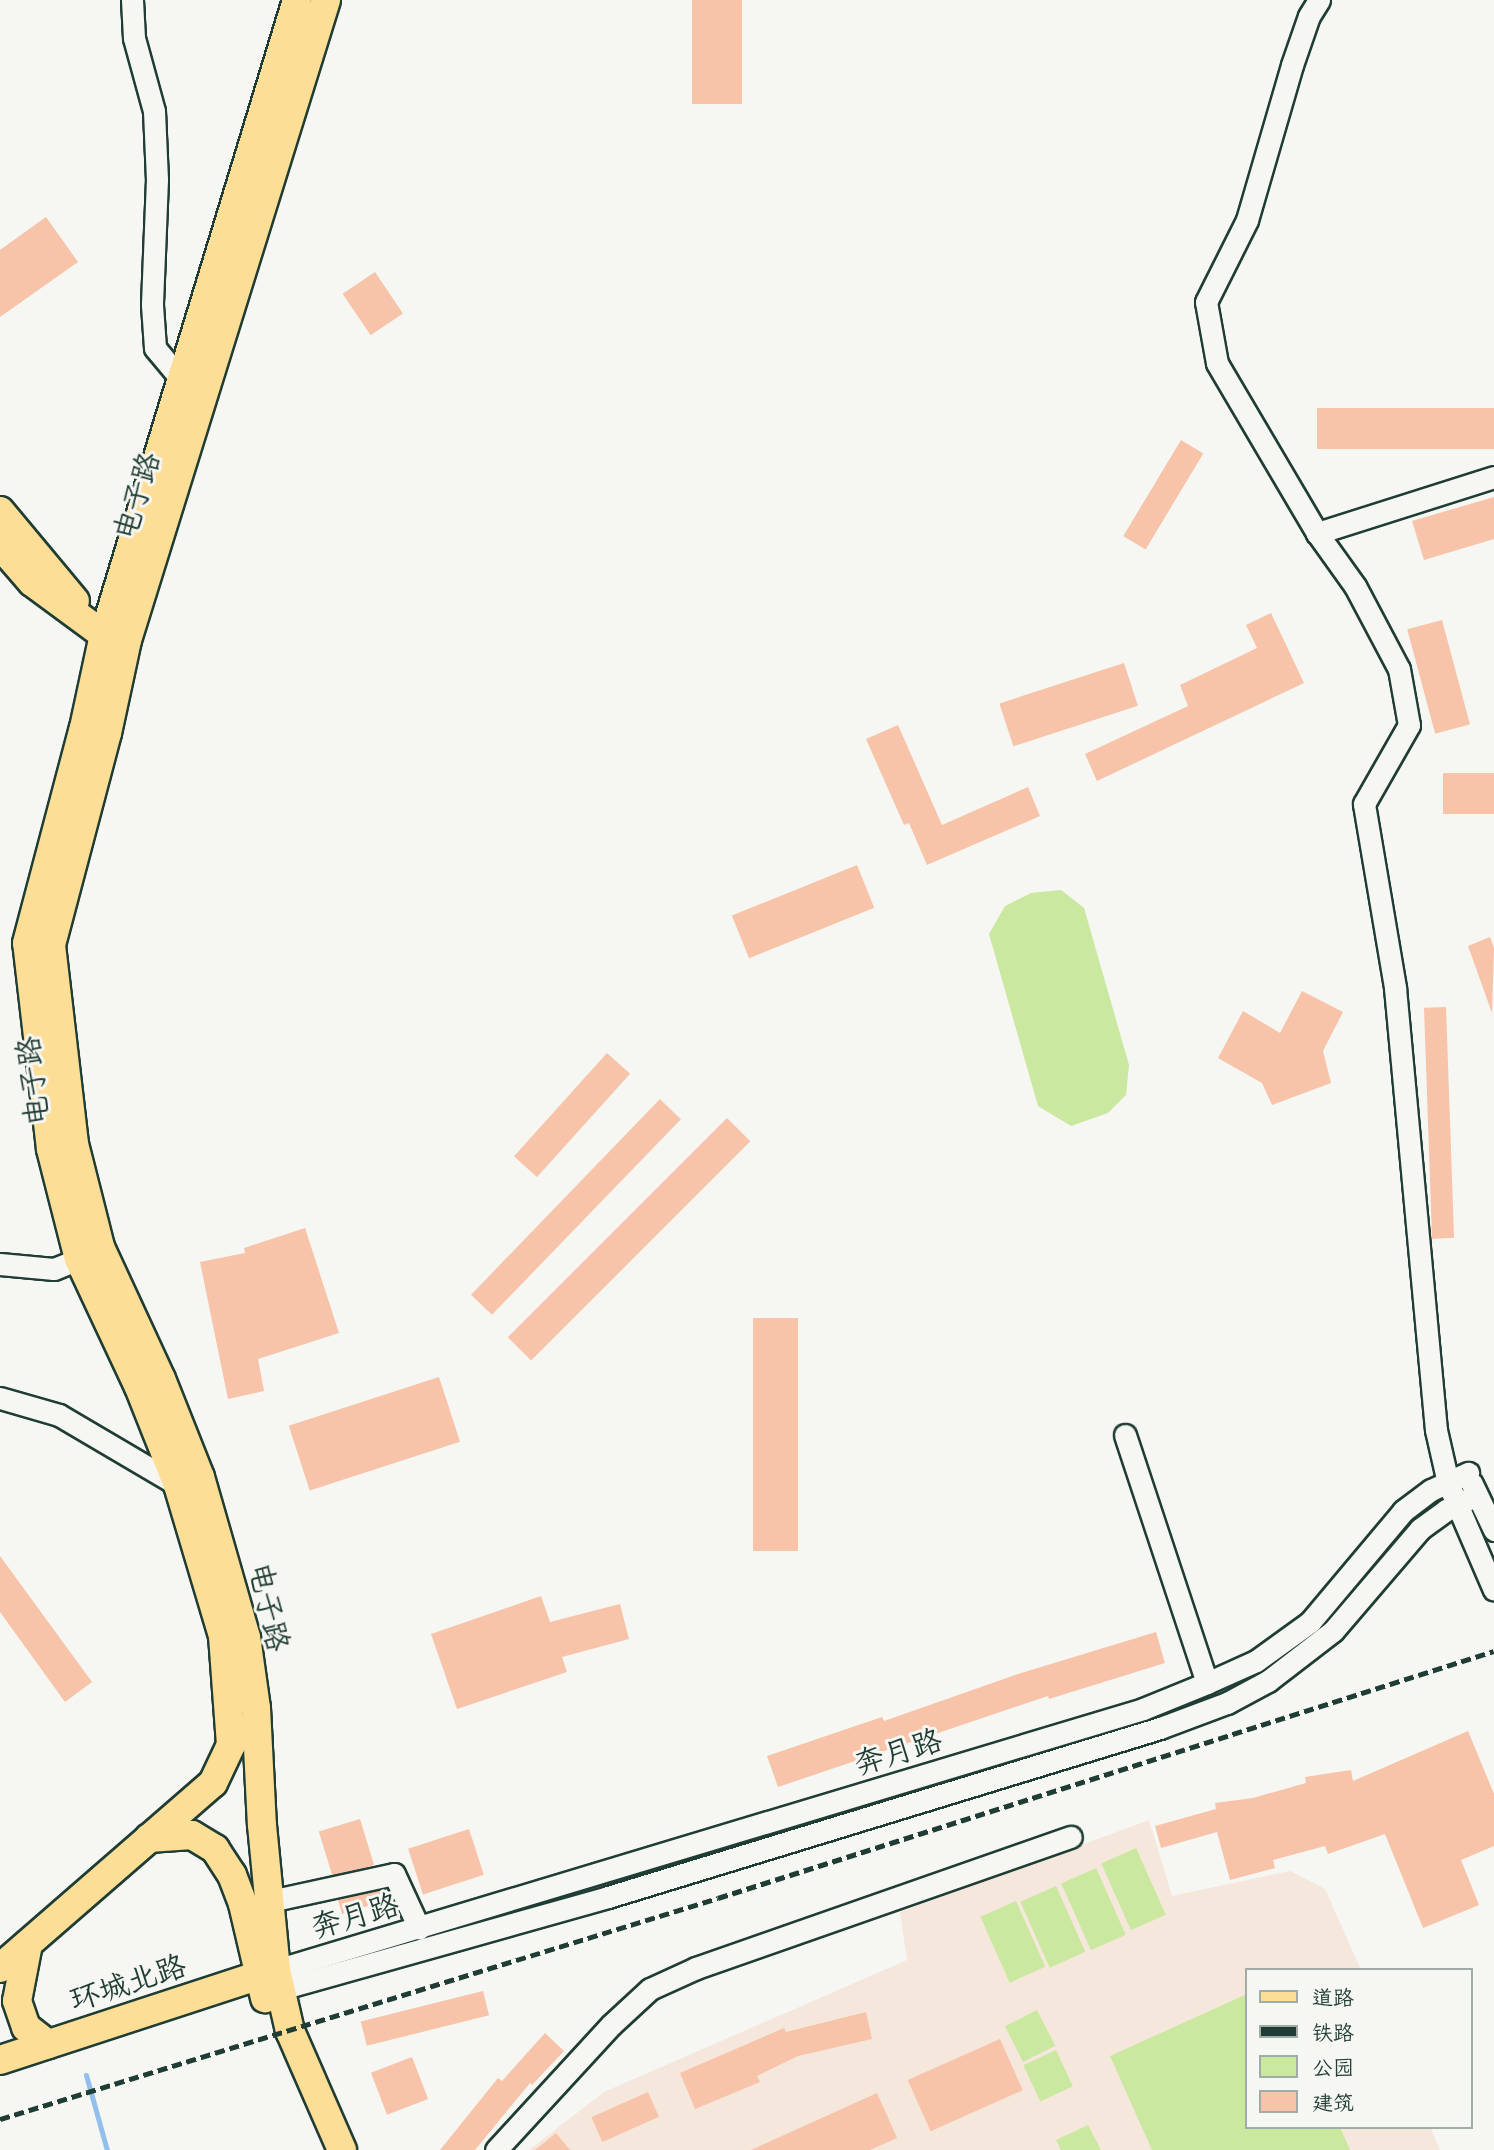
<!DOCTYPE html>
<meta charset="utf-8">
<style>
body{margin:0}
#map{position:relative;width:1494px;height:2150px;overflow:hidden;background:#f6f6f2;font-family:Itim,"LXGW WenKai TC",sans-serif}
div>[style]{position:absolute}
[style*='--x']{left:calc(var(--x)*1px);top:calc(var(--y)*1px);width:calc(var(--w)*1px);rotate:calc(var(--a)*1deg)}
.built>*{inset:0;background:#f6e7dc}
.green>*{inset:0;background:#cae89f;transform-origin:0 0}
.stream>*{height:5px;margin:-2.5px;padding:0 2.5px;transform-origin:2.5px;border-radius:2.5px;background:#92bfec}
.building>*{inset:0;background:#f7c3a9;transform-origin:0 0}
.roads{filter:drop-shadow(2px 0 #1f3d34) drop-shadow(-2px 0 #1f3d34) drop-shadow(0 2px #1f3d34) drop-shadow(0 -2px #1f3d34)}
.minor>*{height:21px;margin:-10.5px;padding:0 10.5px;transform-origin:10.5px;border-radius:10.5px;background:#f6f6f2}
.major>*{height:28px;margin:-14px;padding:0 14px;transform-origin:14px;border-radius:14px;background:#fdde96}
.rail>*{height:5px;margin-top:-2.5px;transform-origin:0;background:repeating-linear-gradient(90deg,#1f3d34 0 10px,transparent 0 15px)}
span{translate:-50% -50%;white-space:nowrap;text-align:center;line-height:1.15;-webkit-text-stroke:6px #f6f6f2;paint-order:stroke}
.street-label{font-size:30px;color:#1f3d34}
.legend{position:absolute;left:1245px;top:1968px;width:228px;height:161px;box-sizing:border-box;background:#f6f6f2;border:2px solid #a0aca6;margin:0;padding:9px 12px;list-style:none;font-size:21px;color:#1f3d34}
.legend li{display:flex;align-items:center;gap:14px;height:35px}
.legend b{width:35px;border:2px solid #a0aca6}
</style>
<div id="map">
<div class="built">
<div style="clip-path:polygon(1149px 1820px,1172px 1896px,1290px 1871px,1325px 1889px,1361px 1970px,1247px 1970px,1247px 2127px,1430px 2127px,1440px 2150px,529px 2150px,604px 2092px,907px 1960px,900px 1912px)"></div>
</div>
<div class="green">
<div style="clip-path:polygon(1061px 890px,1084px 908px,1129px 1065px,1126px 1095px,1108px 1113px,1071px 1126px,1038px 1106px,989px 934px,1005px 906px,1031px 893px)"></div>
<div style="left:1136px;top:1848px;width:73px;height:38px;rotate:66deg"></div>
<div style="left:1096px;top:1868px;width:73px;height:38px;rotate:66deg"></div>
<div style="left:1056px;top:1886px;width:72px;height:39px;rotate:66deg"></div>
<div style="left:1016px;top:1901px;width:72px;height:39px;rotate:66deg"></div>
<div style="clip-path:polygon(1247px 1994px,1247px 2127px,1340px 2127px,1350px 2150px,1152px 2150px,1110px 2056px)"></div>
<div style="left:1037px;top:2010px;width:40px;height:36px;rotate:63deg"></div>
<div style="left:1056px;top:2050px;width:40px;height:36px;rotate:65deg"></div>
<div style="clip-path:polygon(1088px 2125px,1101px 2150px,1061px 2150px,1056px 2140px)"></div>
</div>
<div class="stream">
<div style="--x:86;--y:2075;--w:78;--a:74.4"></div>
</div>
<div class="building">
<div style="left:692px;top:0;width:50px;height:104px"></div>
<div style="clip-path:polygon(46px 217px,78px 262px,0 317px,0 250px)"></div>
<div style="left:375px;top:272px;width:50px;height:39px;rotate:56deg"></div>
<div style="left:1494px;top:408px;width:41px;height:177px;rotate:90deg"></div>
<div style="left:1181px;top:440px;width:26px;height:112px;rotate:31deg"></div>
<div style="clip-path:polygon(1494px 497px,1494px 539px,1424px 560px,1412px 521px)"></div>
<div style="clip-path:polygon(1271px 613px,1304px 683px,1097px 781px,1085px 754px,1188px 706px,1180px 685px,1257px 648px,1246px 625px)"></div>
<div style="left:1442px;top:620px;width:108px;height:36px;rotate:75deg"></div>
<div style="left:1124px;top:663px;width:45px;height:131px;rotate:72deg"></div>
<div style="clip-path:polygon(898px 725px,942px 825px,1028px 787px,1040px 816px,927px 865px,909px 823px,904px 825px,866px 739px)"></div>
<div style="left:1494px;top:773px;width:41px;height:51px;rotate:90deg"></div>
<div style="left:857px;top:865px;width:46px;height:135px;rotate:68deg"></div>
<div style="clip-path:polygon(1490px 937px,1494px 948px,1492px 1013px,1468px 946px)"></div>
<div style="clip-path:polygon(1302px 991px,1343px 1012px,1323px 1051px,1331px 1083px,1272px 1105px,1262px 1083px,1218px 1058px,1243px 1011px,1280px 1033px)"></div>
<div style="left:1446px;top:1007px;width:231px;height:22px;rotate:88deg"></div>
<div style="left:607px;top:1053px;width:31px;height:139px;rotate:42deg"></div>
<div style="left:660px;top:1099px;width:29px;height:272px;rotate:44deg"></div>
<div style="left:727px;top:1118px;width:33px;height:310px;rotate:45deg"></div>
<div style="clip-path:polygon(305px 1228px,339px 1333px,258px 1359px,264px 1391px,228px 1399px,200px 1262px,245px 1253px,244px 1248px)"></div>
<div style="left:753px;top:1318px;width:45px;height:233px"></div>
<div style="left:439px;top:1377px;width:68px;height:158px;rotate:72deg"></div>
<div style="clip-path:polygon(0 1556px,92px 1682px,65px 1702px,0 1612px)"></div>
<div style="clip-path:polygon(541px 1596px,550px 1622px,620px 1604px,629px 1639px,562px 1657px,567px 1672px,457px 1709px,431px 1634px)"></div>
<div style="clip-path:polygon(1156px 1632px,1165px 1663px,1049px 1699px,1048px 1696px,778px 1787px,767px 1756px,882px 1717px,884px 1721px,1018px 1674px)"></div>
<div style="clip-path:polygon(1468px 1731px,1494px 1794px,1494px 1846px,1461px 1860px,1479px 1905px,1423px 1928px,1385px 1834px,1328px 1854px,1325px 1846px,1273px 1860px,1275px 1868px,1230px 1880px,1217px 1832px,1161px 1848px,1155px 1826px,1216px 1809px,1215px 1803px,1253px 1798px,1306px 1783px,1305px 1777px,1351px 1770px,1353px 1781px)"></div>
<div style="left:360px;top:1819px;width:48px;height:43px;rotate:73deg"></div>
<div style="left:469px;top:1829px;width:48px;height:64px;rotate:72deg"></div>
<div style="clip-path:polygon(381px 1890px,384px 1901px,342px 1914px,338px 1900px)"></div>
<div style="left:483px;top:1991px;width:25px;height:126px;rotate:76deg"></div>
<div style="clip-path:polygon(866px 2012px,872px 2039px,798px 2056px,757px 2076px,760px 2082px,695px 2109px,680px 2073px,784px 2028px,786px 2032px)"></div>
<div style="clip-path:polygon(545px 2033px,564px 2051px,532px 2085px,530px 2083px,475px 2150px,440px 2150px,498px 2078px,502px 2081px)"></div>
<div style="left:1000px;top:2039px;width:56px;height:101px;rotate:66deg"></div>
<div style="left:412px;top:2057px;width:45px;height:44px;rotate:69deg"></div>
<div style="left:648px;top:2092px;width:27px;height:62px;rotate:66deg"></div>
<div style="clip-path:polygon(877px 2093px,897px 2138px,870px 2150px,751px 2150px)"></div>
<div style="clip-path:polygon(556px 2133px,570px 2150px,535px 2150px)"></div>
</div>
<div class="roads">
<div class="minor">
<div style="--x:132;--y:0;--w:38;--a:87"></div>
<div style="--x:134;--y:38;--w:76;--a:74.7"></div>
<div style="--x:154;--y:111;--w:68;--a:87.5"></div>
<div style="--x:157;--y:179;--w:126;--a:92.3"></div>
<div style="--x:152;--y:305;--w:43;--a:86"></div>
<div style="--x:155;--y:348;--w:40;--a:50"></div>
<div style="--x:1494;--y:477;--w:186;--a:162.4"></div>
<div style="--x:1317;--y:533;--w:65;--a:54.4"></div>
<div style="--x:1355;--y:586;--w:94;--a:62.1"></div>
<div style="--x:1399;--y:669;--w:57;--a:79.9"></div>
<div style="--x:1409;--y:725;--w:91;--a:119.7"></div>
<div style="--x:1364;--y:804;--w:187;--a:80.4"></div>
<div style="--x:1395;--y:988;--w:444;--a:84.7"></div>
<div style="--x:1436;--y:1430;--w:54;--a:77.2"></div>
<div style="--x:1448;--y:1483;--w:116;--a:66.7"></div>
<div style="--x:1317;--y:533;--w:197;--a:-120.5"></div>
<div style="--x:1217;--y:363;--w:62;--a:-100.2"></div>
<div style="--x:1206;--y:302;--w:92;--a:-63.4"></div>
<div style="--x:1247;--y:220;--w:161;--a:-73.8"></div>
<div style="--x:1292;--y:65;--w:52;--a:-70.9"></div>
<div style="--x:1309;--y:16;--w:19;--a:-58"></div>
<div style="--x:0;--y:1264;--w:54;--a:5.3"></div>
<div style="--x:54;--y:1269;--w:27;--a:-22"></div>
<div style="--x:0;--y:1398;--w:61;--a:16.1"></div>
<div style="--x:59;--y:1415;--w:138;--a:30.5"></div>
<div style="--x:1125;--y:1435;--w:261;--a:71.7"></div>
<div style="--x:1472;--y:1484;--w:51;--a:64.4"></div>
<div style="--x:270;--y:1901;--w:127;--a:-12.3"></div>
<div style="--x:394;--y:1874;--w:60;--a:65.2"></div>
<div style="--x:276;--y:1970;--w:905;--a:-16.75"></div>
<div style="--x:1143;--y:1709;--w:69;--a:-22.1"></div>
<div style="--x:1207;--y:1683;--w:54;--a:-24.2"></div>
<div style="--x:1256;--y:1661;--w:67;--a:-35.8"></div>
<div style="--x:1310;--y:1622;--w:145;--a:-50"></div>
<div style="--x:1403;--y:1511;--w:35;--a:-37"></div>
<div style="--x:1431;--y:1490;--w:41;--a:-24.7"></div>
<div style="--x:281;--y:1989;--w:340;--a:-15.7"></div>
<div style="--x:608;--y:1897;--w:577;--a:-17.02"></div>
<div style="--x:1160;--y:1728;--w:72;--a:-20.5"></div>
<div style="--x:1227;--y:1703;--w:47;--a:-28.2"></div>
<div style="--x:1268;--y:1681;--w:82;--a:-37.6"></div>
<div style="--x:1333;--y:1631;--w:134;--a:-49.5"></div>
<div style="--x:1420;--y:1529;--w:32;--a:-36"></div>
<div style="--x:1446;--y:1510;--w:34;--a:-26"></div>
<div style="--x:496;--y:2150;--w:170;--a:-47.4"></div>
<div style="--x:611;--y:2025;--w:53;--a:-42.7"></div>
<div style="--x:650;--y:1989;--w:51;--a:-24.5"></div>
<div style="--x:696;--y:1968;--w:397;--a:-19.3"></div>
</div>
<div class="major">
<div style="--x:326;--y:0;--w:670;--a:107.27"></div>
<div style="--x:127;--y:640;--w:95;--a:102.1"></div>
<div style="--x:107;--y:733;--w:219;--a:104.8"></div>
<div style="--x:51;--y:945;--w:200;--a:83.4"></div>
<div style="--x:74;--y:1144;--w:106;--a:75.8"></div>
<div style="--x:100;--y:1247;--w:145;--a:65.2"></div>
<div style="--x:161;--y:1379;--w:105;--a:68.3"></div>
<div style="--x:200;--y:1477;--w:166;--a:74"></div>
<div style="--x:246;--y:1637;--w:72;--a:82"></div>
<div style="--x:256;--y:1708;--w:117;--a:87.1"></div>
<div style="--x:262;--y:1825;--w:146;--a:84.5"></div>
<div style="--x:276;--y:1970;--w:63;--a:77.1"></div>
<div style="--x:290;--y:2031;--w:130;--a:66.4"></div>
<div style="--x:0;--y:511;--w:117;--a:50.2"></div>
<div style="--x:0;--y:545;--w:49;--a:49.1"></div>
<div style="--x:32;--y:582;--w:89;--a:36.4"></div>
<div style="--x:104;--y:635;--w:16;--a:11"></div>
<div style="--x:149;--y:1838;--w:43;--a:-4"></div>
<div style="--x:192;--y:1835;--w:27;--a:31"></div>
<div style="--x:215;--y:1849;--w:31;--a:57"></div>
<div style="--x:232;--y:1875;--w:31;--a:69"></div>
<div style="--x:243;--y:1904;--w:97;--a:76.8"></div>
<div style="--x:28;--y:1944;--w:58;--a:100.9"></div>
<div style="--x:17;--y:2001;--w:28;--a:71"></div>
<div style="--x:26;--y:2027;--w:28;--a:38"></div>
<div style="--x:0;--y:1968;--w:282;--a:-41"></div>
<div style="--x:213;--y:1783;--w:42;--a:-64.7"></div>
<div style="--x:231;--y:1745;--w:109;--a:-94.2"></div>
<div style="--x:223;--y:1636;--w:158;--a:-106.6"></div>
<div style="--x:178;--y:1485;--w:105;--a:-111.7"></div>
<div style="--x:139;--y:1387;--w:141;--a:-115.1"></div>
<div style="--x:79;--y:1259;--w:114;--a:-104.3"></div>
<div style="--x:51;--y:1149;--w:207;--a:-96.6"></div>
<div style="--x:27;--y:943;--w:222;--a:-75.2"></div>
<div style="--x:84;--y:728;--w:95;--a:-77.9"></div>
<div style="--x:104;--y:635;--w:664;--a:-73.09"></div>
<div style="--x:0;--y:2060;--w:290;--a:-18.1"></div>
</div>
</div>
<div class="rail">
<div style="--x:0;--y:2119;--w:751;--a:-17.11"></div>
<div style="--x:718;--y:1898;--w:814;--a:-17.66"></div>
</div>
<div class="street-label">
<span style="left:137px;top:496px;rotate:-73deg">电子路</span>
<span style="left:33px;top:1081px;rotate:-97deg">电子路</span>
<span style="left:269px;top:1607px;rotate:77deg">电子路</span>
<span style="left:898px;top:1752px;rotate:-17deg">奔月路</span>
<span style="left:355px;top:1916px;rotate:-16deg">奔月路</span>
<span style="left:128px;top:1983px;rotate:-18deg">环城北路</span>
</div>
<ul class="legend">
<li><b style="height:9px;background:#fdde96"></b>道路</li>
<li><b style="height:9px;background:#1f3d34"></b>铁路</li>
<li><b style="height:19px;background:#cae89f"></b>公园</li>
<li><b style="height:19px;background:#f7c3a9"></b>建筑</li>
</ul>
</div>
